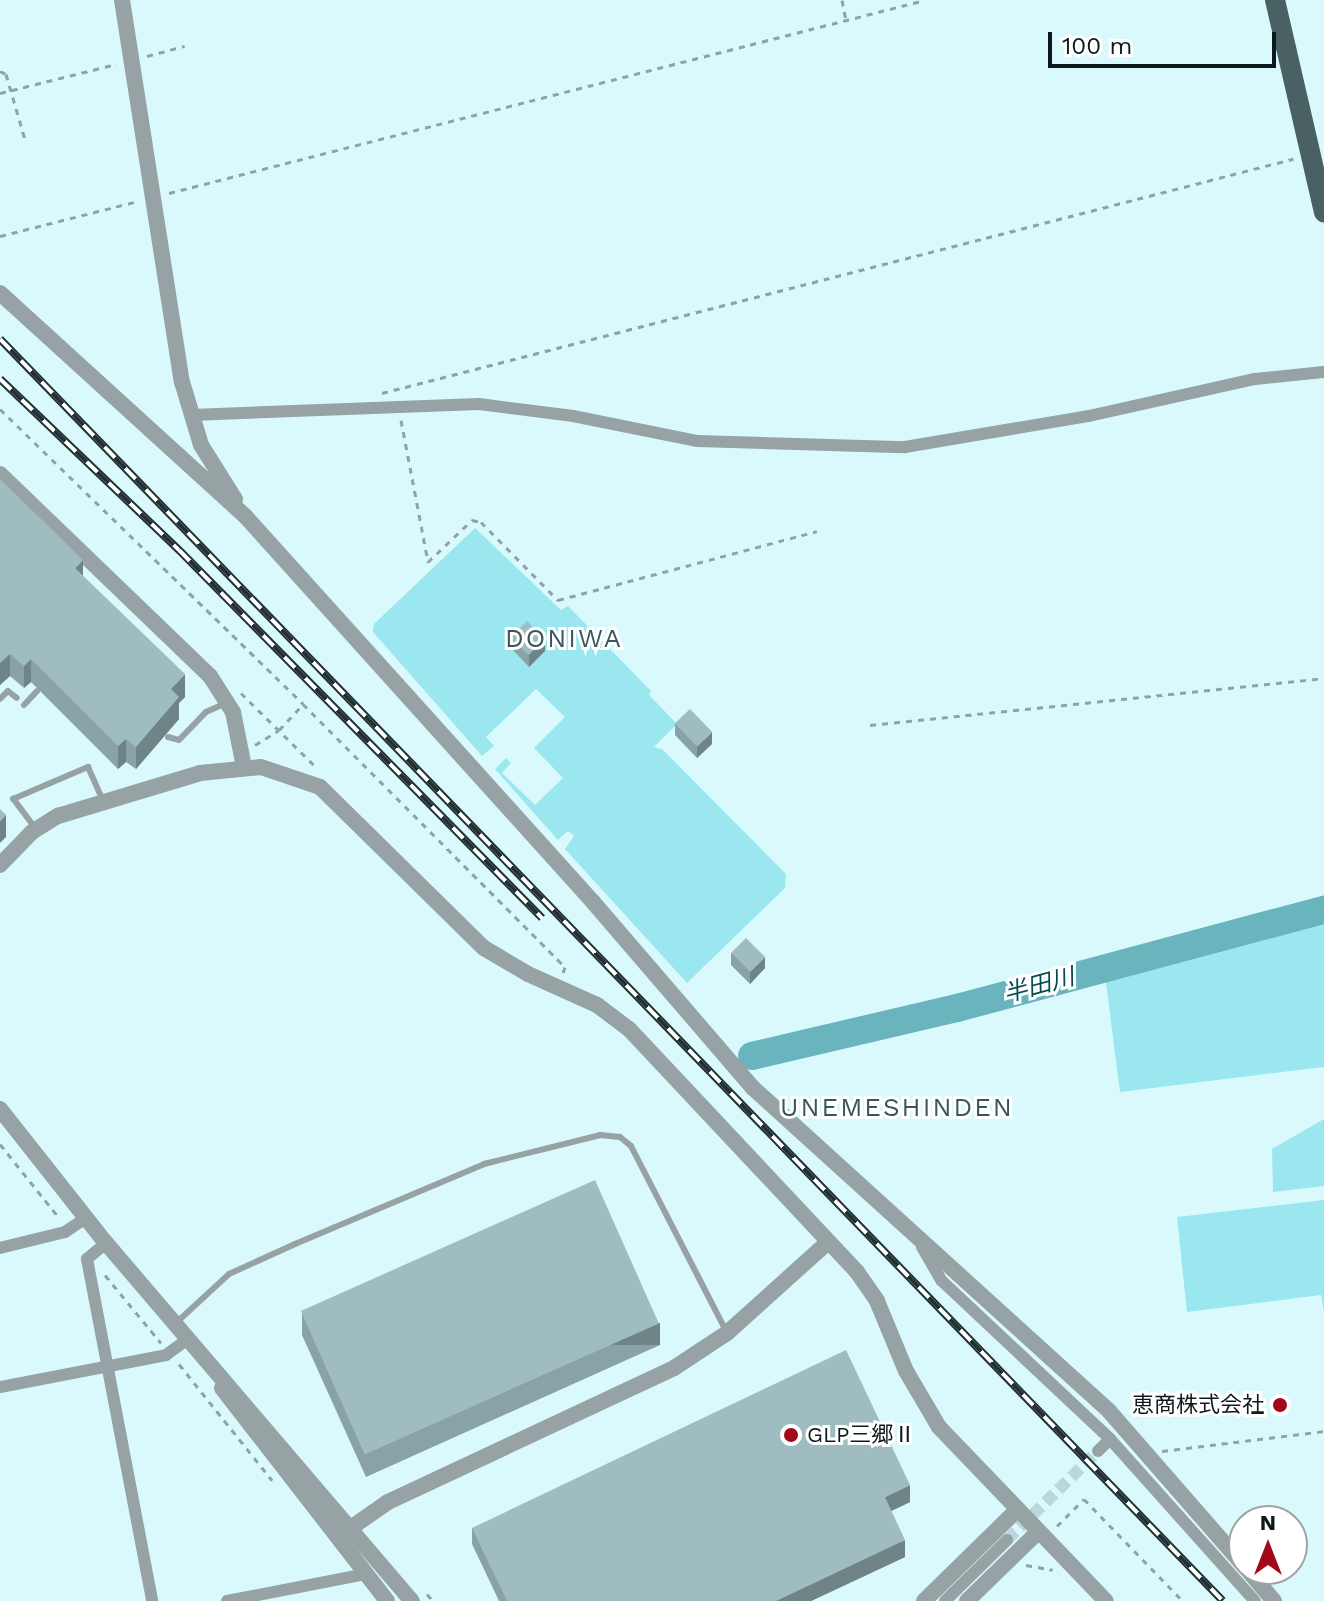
<!DOCTYPE html>
<meta charset="utf-8">
<style>
body{margin:0}
#map{position:relative;width:1324px;height:1601px;overflow:hidden;background:#daf9fd;font-family:"Work Sans","Noto Sans JP",sans-serif}
div>[style]{position:absolute}
[style*='--x']{left:calc(var(--x)*1px);top:calc(var(--y)*1px);width:calc(var(--w)*1px);rotate:calc(var(--a)*1deg)}
.green>*{inset:0;background:#9be7f0}
.river>*{height:28px;margin:-14px;padding:0 14px;transform-origin:14px;border-radius:14px;background:#69b4bd}
.minor-tunnel>*{height:12px;margin-top:-6px;transform-origin:0;background:repeating-linear-gradient(90deg,#bbd7db 0 12px,transparent 0 18px)}
.path>*{height:3px;margin-top:-1.5px;transform-origin:0;background:repeating-linear-gradient(90deg,#8da4a7 0 6px,transparent 0 12px)}
.service>*{height:6px;margin:-3px;padding:0 3px;transform-origin:3px;border-radius:3px;background:#96a2a4}
.minor>*{height:12px;margin:-6px;padding:0 6px;transform-origin:6px;border-radius:6px;background:#96a2a4}
.tertiary>*{height:16px;margin:-8px;padding:0 8px;transform-origin:8px;border-radius:8px;background:#96a2a4}
.primary>*{height:20px;margin:-10px;padding:0 10px;transform-origin:10px;border-radius:10px;background:#4a6163}
.rail>*{height:8px;margin-top:-4px;transform-origin:0;background:repeating-linear-gradient(90deg,#fff 0 15px,#233032 0 30px);box-sizing:border-box;border-block:2px solid #233032}
.wall>*{inset:0;background:#89a2a5}
.shaded-wall>*{inset:0;background:#6f8486;transform-origin:0 0}
.building>*{inset:0;background:#9fbcc0;transform-origin:0 0}
.dots>*{width:22px;height:22px;translate:-50% -50%;box-sizing:border-box;border:4px solid #fff;border-radius:50%}
span{translate:-50% -50%;white-space:nowrap;text-align:center;line-height:1.15;-webkit-text-stroke:6px #fff;paint-order:stroke}
.poi-label{font-size:22px;color:#0e191b}
.right{translate:-100% -50%;text-align:right}
.left{translate:0 -50%;text-align:left}
.water-label{font-size:24px;color:#044c52;font-style:italic}
.quarter-label{font-size:26px;color:#3b5659;letter-spacing:2px}
.north{position:absolute;left:1228px;top:1505px;width:80px;height:80px;box-sizing:border-box;background:#fff;border:2px solid #9fa3a4;border-radius:50%;rotate:0deg;font-size:22px;font-weight:700;line-height:32px;text-align:center;color:#0e191b}
.north::after{content:'';display:block;margin:auto;width:28px;height:36px;background:#a3071a;clip-path:polygon(50% 0,100% 100%,50% 72%,0 100%)}
.scale{position:absolute;left:1048px;top:32px;width:228px;height:36px;box-sizing:border-box;border:4px solid #0e191b;border-top:0;padding-left:10px;font-size:24px;line-height:28px;white-space:nowrap;color:#0e191b;-webkit-text-stroke:6px #fff;paint-order:stroke}
</style>
<div id="map">
<div class="green">
<div style="clip-path:polygon(475px 528px,561px 610px,568px 606px,651px 691px,649px 695px,677px 724px,654px 747px,662px 749px,786px 874px,785px 888px,687px 983px,565px 849px,574px 836px,568px 831px,558px 840px,495px 769px,506px 758px,511px 763px,502px 773px,535px 805px,563px 778px,534px 748px,565px 717px,536px 689px,486px 737px,494px 746px,482px 756px,373px 632px,374px 624px)"></div>
<div style="clip-path:polygon(1324px 923px,1324px 1067px,1120px 1092px,1105px 975px)"></div>
<div style="clip-path:polygon(1324px 1119px,1324px 1186px,1273px 1192px,1272px 1149px)"></div>
<div style="clip-path:polygon(1324px 1200px,1324px 1311px,1321px 1295px,1187px 1312px,1177px 1217px)"></div>
</div>
<div class="river">
<div style="--x:752;--y:1056;--w:211;--a:-13.2"></div>
<div style="--x:957;--y:1008;--w:380;--a:-15"></div>
</div>
<div class="minor-tunnel">
<div style="--x:1007;--y:1540;--w:127;--a:-44.4"></div>
</div>
<div class="path">
<div style="--x:842;--y:0;--w:20;--a:79"></div>
<div style="--x:147;--y:56;--w:39;--a:-15"></div>
<div style="--x:0;--y:71;--w:7;--a:27"></div>
<div style="--x:6;--y:74;--w:72;--a:73.8"></div>
<div style="--x:0;--y:93;--w:120;--a:-14"></div>
<div style="--x:169;--y:193;--w:780;--a:-14.32"></div>
<div style="--x:0;--y:236;--w:142;--a:-14.2"></div>
<div style="--x:382;--y:393;--w:941;--a:-14.41"></div>
<div style="--x:0;--y:409;--w:423;--a:44.2"></div>
<div style="--x:303;--y:704;--w:371;--a:45.1"></div>
<div style="--x:565;--y:967;--w:6;--a:108"></div>
<div style="--x:401;--y:420;--w:145;--a:79.2"></div>
<div style="--x:428;--y:562;--w:61;--a:-43.7"></div>
<div style="--x:472;--y:520;--w:9;--a:13"></div>
<div style="--x:481;--y:522;--w:110;--a:45.4"></div>
<div style="--x:558;--y:600;--w:268;--a:-14.9"></div>
<div style="--x:241;--y:693;--w:108;--a:44.6"></div>
<div style="--x:870;--y:725;--w:456;--a:-5.9"></div>
<div style="--x:255;--y:745;--w:28;--a:-32"></div>
<div style="--x:279;--y:730;--w:35;--a:-47"></div>
<div style="--x:0;--y:1144;--w:96;--a:51.3"></div>
<div style="--x:105;--y:1275;--w:88;--a:50.5"></div>
<div style="--x:179;--y:1364;--w:149;--a:51.3"></div>
<div style="--x:1162;--y:1451;--w:163;--a:-7"></div>
<div style="--x:1057;--y:1526;--w:38;--a:-45"></div>
<div style="--x:1084;--y:1499;--w:142;--a:45.9"></div>
<div style="--x:1026;--y:1565;--w:27;--a:10"></div>
<div style="--x:427;--y:1594;--w:9;--a:49"></div>
</div>
<div class="service">
<div style="--x:0;--y:699;--w:11;--a:-45"></div>
<div style="--x:8;--y:691;--w:11;--a:38"></div>
<div style="--x:24;--y:705;--w:19;--a:-47"></div>
<div style="--x:168;--y:737;--w:11;--a:15"></div>
<div style="--x:179;--y:740;--w:39;--a:-46"></div>
<div style="--x:206;--y:712;--w:22;--a:-24"></div>
<div style="--x:36;--y:829;--w:38;--a:-127"></div>
<div style="--x:13;--y:799;--w:82;--a:-23.1"></div>
<div style="--x:88;--y:767;--w:35;--a:66"></div>
<div style="--x:177;--y:1322;--w:71;--a:-42.7"></div>
<div style="--x:229;--y:1274;--w:72;--a:-24.4"></div>
<div style="--x:295;--y:1244;--w:205;--a:-22.9"></div>
<div style="--x:484;--y:1164;--w:120;--a:-14"></div>
<div style="--x:600;--y:1135;--w:20;--a:6"></div>
<div style="--x:620;--y:1137;--w:14;--a:39"></div>
<div style="--x:631;--y:1146;--w:210;--a:62.8"></div>
</div>
<div class="minor">
<div style="--x:192;--y:415;--w:287;--a:-2.2"></div>
<div style="--x:479;--y:404;--w:95;--a:7.3"></div>
<div style="--x:573;--y:416;--w:126;--a:11.4"></div>
<div style="--x:697;--y:441;--w:208;--a:1.7"></div>
<div style="--x:905;--y:447;--w:187;--a:-9.6"></div>
<div style="--x:1089;--y:416;--w:170;--a:-12.6"></div>
<div style="--x:1255;--y:379;--w:69;--a:-5.8"></div>
<div style="--x:106;--y:1243;--w:25;--a:140"></div>
<div style="--x:87;--y:1259;--w:348;--a:79.2"></div>
<div style="--x:922;--y:1247;--w:39;--a:60"></div>
<div style="--x:942;--y:1281;--w:231;--a:43.2"></div>
<div style="--x:1110;--y:1439;--w:217;--a:48.2"></div>
<div style="--x:0;--y:1248;--w:67;--a:-13.8"></div>
<div style="--x:65;--y:1232;--w:25;--a:-34"></div>
<div style="--x:0;--y:1387;--w:169;--a:-10.9"></div>
<div style="--x:166;--y:1355;--w:26;--a:-36"></div>
<div style="--x:1098;--y:1451;--w:17;--a:-45"></div>
<div style="--x:227;--y:1601;--w:142;--a:-11"></div>
<div style="--x:945;--y:1601;--w:87;--a:-44.5"></div>
</div>
<div class="tertiary">
<div style="--x:122;--y:0;--w:387;--a:81.1"></div>
<div style="--x:182;--y:382;--w:66;--a:73.2"></div>
<div style="--x:201;--y:445;--w:64;--a:57.8"></div>
<div style="--x:0;--y:293;--w:333;--a:42.3"></div>
<div style="--x:246;--y:517;--w:518;--a:47.97"></div>
<div style="--x:593;--y:902;--w:245;--a:49.3"></div>
<div style="--x:753;--y:1088;--w:481;--a:42.2"></div>
<div style="--x:1109;--y:1411;--w:206;--a:48.9"></div>
<div style="--x:0;--y:474;--w:291;--a:43.9"></div>
<div style="--x:210;--y:676;--w:43;--a:57.4"></div>
<div style="--x:233;--y:712;--w:56;--a:78.7"></div>
<div style="--x:0;--y:865;--w:46;--a:-45.9"></div>
<div style="--x:32;--y:832;--w:31;--a:-32"></div>
<div style="--x:58;--y:816;--w:148;--a:-16.8"></div>
<div style="--x:200;--y:773;--w:61;--a:-5.6"></div>
<div style="--x:261;--y:767;--w:62;--a:18.7"></div>
<div style="--x:320;--y:787;--w:230;--a:44.5"></div>
<div style="--x:484;--y:948;--w:51;--a:30.6"></div>
<div style="--x:528;--y:974;--w:76;--a:24.2"></div>
<div style="--x:597;--y:1005;--w:40;--a:37"></div>
<div style="--x:629;--y:1029;--w:333;--a:46.8"></div>
<div style="--x:857;--y:1272;--w:35;--a:55"></div>
<div style="--x:877;--y:1301;--w:76;--a:67.5"></div>
<div style="--x:906;--y:1371;--w:65;--a:59.5"></div>
<div style="--x:939;--y:1427;--w:241;--a:46.2"></div>
<div style="--x:0;--y:1109;--w:171;--a:51.7"></div>
<div style="--x:106;--y:1243;--w:471;--a:49.5"></div>
<div style="--x:222;--y:1388;--w:269;--a:52.2"></div>
<div style="--x:352;--y:1527;--w:44;--a:-34.8"></div>
<div style="--x:388;--y:1502;--w:316;--a:-25.1"></div>
<div style="--x:674;--y:1368;--w:64;--a:-33.4"></div>
<div style="--x:727;--y:1333;--w:136;--a:-42"></div>
<div style="--x:1247;--y:1569;--w:42;--a:49.8"></div>
<div style="--x:924;--y:1601;--w:130;--a:-44.4"></div>
<div style="--x:967;--y:1601;--w:99;--a:-44.2"></div>
</div>
<div class="primary">
<div style="--x:1275;--y:0;--w:218;--a:77"></div>
</div>
<div class="rail">
<div style="--x:0;--y:339;--w:1757;--a:45.9"></div>
<div style="--x:0;--y:379;--w:248;--a:43.7"></div>
<div style="--x:179;--y:550;--w:517;--a:45.39"></div>
</div>
<div class="wall">
<div style="clip-path:polygon(0 479px,185px 697px,179px 703px,179px 719px,136px 769px,126px 762px,118px 769px,31px 682px,24px 688px,10px 676px,0 685px)"></div>
<div style="clip-path:polygon(511px 637px,545px 651px,529px 667px,511px 648px)"></div>
<div style="clip-path:polygon(675px 723px,712px 744px,697px 758px,675px 735px)"></div>
<div style="clip-path:polygon(731px 953px,765px 968px,750px 984px,731px 965px)"></div>
<div style="clip-path:polygon(302px 1313px,660px 1345px,366px 1477px,302px 1335px)"></div>
<div style="clip-path:polygon(910px 1502px,891px 1511px,905px 1557px,811px 1601px,499px 1601px,472px 1544px,472px 1528px)"></div>
</div>
<div class="shaded-wall">
<div style="clip-path:polygon(83px 560px,83px 582px,75px 568px)"></div>
<div style="clip-path:polygon(545px 639px,545px 651px,529px 667px,529px 655px)"></div>
<div style="clip-path:polygon(10px 654px,10px 676px,0 685px,0 663px)"></div>
<div style="clip-path:polygon(31px 659px,31px 682px,24px 688px,24px 666px)"></div>
<div style="clip-path:polygon(185px 674px,185px 697px,179px 703px,179px 719px,136px 769px,136px 747px,171px 689px)"></div>
<div style="clip-path:polygon(712px 732px,712px 744px,697px 758px,697px 747px)"></div>
<div style="clip-path:polygon(126px 739px,126px 762px,118px 769px,118px 746px)"></div>
<div style="clip-path:polygon(6px 815px,6px 837px,0 843px,0 821px)"></div>
<div style="clip-path:polygon(765px 957px,765px 968px,750px 984px,750px 972px)"></div>
<div style="left:660px;top:1323px;width:22px;height:322px;rotate:90deg"></div>
<div style="clip-path:polygon(910px 1485px,910px 1502px,885px 1514px,885px 1497px)"></div>
<div style="clip-path:polygon(905px 1540px,905px 1557px,811px 1601px,776px 1601px)"></div>
</div>
<div class="building">
<div style="clip-path:polygon(0 479px,83px 560px,75px 568px,185px 674px,171px 689px,179px 697px,136px 747px,126px 739px,118px 746px,31px 659px,24px 666px,10px 654px,0 663px)"></div>
<div style="left:527px;top:621px;width:25px;height:23px;rotate:45deg"></div>
<div style="left:690px;top:709px;width:32px;height:21px;rotate:46deg"></div>
<div style="clip-path:polygon(0 809px,6px 815px,0 821px)"></div>
<div style="left:746px;top:938px;width:27px;height:21px;rotate:45deg"></div>
<div style="left:595px;top:1180px;width:157px;height:322px;rotate:66deg"></div>
<div style="clip-path:polygon(846px 1350px,910px 1485px,885px 1497px,905px 1540px,776px 1601px,507px 1601px,472px 1528px)"></div>
</div>
<div class="dots">
<div style="left:1280px;top:1405px;background:#a3071a"></div>
<div style="left:791px;top:1435px;background:#a3071a"></div>
</div>
<div class="poi-label">
<span class="right" style="left:1264px;top:1405px">恵商株式会社</span>
<span class="left" style="left:807px;top:1435px">GLP三郷Ⅱ</span>
</div>
<div class="water-label">
<span style="left:1039px;top:986px;rotate:-15deg">半田川</span>
</div>
<div class="quarter-label">
<span style="left:564px;top:639px">DONIWA</span>
<span style="left:897px;top:1108px">UNEMESHINDEN</span>
</div>
<div class="north">N</div>
<div class="scale">100 m</div>
</div>
